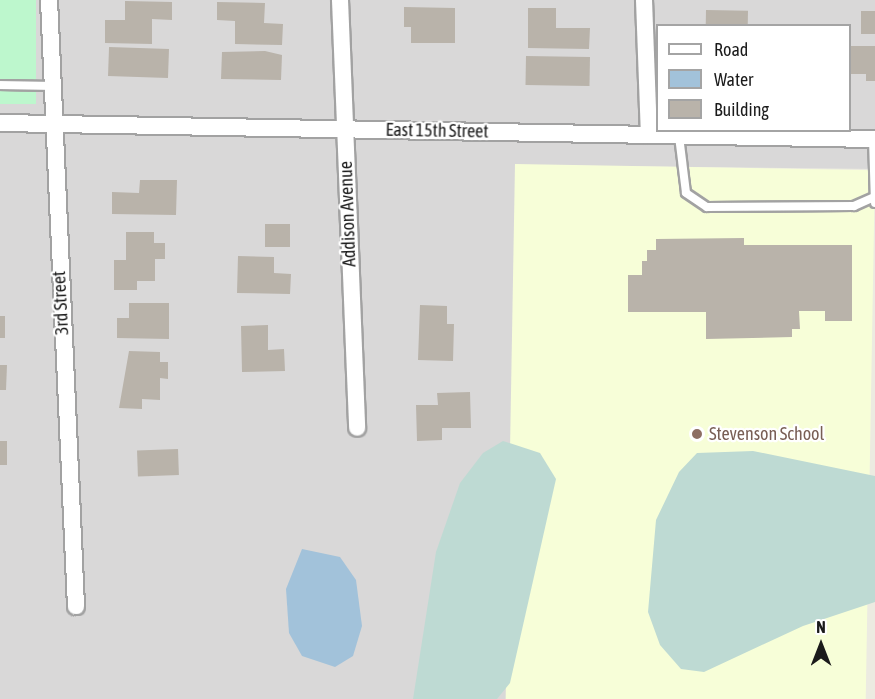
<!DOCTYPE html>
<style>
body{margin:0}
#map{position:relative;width:875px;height:699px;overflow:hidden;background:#ecebe1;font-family:"Asap Condensed",sans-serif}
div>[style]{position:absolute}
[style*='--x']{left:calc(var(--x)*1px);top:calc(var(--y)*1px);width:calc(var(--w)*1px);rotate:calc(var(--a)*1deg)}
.residential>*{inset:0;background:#d9d8d8}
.education>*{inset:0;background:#f7fed8;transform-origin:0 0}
.wetland>*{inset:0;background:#bedad3}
.park>*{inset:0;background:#bdf7cd;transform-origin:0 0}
.water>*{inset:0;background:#a2c2da}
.building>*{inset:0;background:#b9b3aa;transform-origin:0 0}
.roads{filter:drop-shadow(2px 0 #a2a2a2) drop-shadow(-2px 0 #a2a2a2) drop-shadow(0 2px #a2a2a2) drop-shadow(0 -2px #a2a2a2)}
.service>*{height:8px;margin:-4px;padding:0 4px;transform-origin:4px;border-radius:4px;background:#fff}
.minor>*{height:16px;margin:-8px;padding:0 8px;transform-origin:8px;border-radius:8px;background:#fff}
.dots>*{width:16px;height:16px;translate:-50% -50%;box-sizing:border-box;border:3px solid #fff;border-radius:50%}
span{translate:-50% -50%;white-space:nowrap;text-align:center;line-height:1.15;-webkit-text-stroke:4.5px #fff;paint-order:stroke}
.street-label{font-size:18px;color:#1b1b1b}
.education-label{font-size:18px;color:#785e54}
.left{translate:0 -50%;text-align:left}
.legend{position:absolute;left:656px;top:24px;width:195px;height:108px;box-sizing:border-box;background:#fff;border:2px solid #a4a4a4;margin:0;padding:8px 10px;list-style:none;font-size:18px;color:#1b1b1b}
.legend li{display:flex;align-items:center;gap:12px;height:30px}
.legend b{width:30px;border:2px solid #a4a4a4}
.north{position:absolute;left:791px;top:615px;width:60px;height:60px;-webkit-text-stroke:4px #fff;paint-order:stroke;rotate:0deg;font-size:16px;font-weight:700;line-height:24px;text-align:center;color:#1b1b1b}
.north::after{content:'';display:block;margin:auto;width:21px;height:27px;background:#1b1b1b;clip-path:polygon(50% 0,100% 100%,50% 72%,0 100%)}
</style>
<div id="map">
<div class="residential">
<div style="clip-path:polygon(evenodd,0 0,875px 0,875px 169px,515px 165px,522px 699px,0 699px,0 0,658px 26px,850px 26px,850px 130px,658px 130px,658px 26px)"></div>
</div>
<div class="education">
<div style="left:515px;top:164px;width:360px;height:535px;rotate:1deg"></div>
</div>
<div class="wetland">
<div style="clip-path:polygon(503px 441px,540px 453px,556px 479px,510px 683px,497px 699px,413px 699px,436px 552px,460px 483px,483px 453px)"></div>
<div style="clip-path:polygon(753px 451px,875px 476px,875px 602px,803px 626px,704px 672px,681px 669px,660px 645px,648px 612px,656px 520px,679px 472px,697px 453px)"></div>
</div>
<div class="park">
<div style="left:0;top:0;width:36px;height:104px"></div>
</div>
<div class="water">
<div style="clip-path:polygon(302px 549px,340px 557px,356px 580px,362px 626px,353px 656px,335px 667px,302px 656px,289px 633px,286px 589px)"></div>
</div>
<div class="building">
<div style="clip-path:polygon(125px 1px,172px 2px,172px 20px,152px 19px,152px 44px,105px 43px,105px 20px,125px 20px)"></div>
<div style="clip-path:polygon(217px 2px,265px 3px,264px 23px,283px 24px,282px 45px,235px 44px,235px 21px,217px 20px)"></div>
<div style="clip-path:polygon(404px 7px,455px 8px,455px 43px,411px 43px,411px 27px,404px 27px)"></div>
<div style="clip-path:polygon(528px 8px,556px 8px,556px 28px,590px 28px,589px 49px,528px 48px)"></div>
<div style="left:706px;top:10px;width:42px;height:16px;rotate:1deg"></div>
<div style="left:861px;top:11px;width:14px;height:23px"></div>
<div style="clip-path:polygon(850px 46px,875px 46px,875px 81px,866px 81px,866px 74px,850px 74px)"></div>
<div style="left:169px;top:49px;width:29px;height:60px;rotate:92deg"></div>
<div style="clip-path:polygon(265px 51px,282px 55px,281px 80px,221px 79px,222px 52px)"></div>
<div style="left:526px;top:56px;width:64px;height:29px;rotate:1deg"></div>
<div style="clip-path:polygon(140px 180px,177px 180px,176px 215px,112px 214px,112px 192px,139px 193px)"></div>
<div style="left:265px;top:224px;width:25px;height:23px"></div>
<div style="clip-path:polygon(126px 232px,154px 232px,154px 243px,165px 243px,165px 259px,155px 259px,155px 281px,137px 281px,137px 290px,114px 290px,114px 260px,126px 260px)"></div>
<div style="clip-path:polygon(744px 238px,744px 245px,852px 245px,852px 321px,825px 321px,825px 311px,799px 311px,800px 329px,792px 329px,792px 337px,706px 339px,706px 312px,628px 312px,628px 275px,642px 275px,642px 261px,647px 261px,647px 250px,656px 250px,656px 239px)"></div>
<div style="clip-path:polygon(238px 256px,274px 257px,274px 273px,291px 274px,290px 294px,237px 293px)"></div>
<div style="clip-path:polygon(129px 303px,169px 303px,169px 339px,117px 338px,117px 318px,129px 318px)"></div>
<div style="clip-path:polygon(420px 305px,447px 306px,447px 324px,454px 324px,453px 361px,418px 360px)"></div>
<div style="left:0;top:316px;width:5px;height:22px"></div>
<div style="clip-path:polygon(268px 325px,268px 350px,284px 349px,285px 371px,242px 372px,241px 326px)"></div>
<div style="clip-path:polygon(129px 351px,160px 352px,160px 362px,168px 362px,168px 379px,160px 378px,160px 400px,142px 399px,142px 409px,119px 408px)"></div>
<div style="clip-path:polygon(0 365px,7px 365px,6px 390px,0 390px)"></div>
<div style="clip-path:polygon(470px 392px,471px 428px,442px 428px,442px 440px,417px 441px,416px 405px,438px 405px,437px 393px)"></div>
<div style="left:0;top:441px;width:7px;height:24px"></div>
<div style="left:178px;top:449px;width:26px;height:41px;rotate:88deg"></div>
</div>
<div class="roads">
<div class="service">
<div style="--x:0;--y:85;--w:51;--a:1.1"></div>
<div style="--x:679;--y:136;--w:57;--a:83"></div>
<div style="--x:686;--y:193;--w:25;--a:34"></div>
<div style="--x:707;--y:207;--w:147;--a:-0.4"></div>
<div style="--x:854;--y:206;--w:20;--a:-24"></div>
<div style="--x:873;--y:139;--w:64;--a:88.2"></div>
</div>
<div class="minor">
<div style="--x:49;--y:0;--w:607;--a:87.45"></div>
<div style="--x:340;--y:0;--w:428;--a:87.7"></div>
<div style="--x:644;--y:0;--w:135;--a:87.9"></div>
<div style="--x:0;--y:123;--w:875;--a:1.05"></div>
</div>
</div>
<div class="dots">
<div style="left:697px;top:434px;background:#8d6e63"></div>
</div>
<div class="street-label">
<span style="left:437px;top:131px;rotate:1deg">East 15th Street</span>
<span style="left:348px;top:214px;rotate:-92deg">Addison Avenue</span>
<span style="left:61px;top:303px;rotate:-93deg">3rd Street</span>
</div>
<div class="education-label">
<span class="left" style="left:709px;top:434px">Stevenson School</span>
</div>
<ul class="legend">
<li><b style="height:8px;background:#fff"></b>Road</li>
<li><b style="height:16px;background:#a2c2da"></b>Water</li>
<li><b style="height:16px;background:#b9b3aa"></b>Building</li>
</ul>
<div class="north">N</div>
</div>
